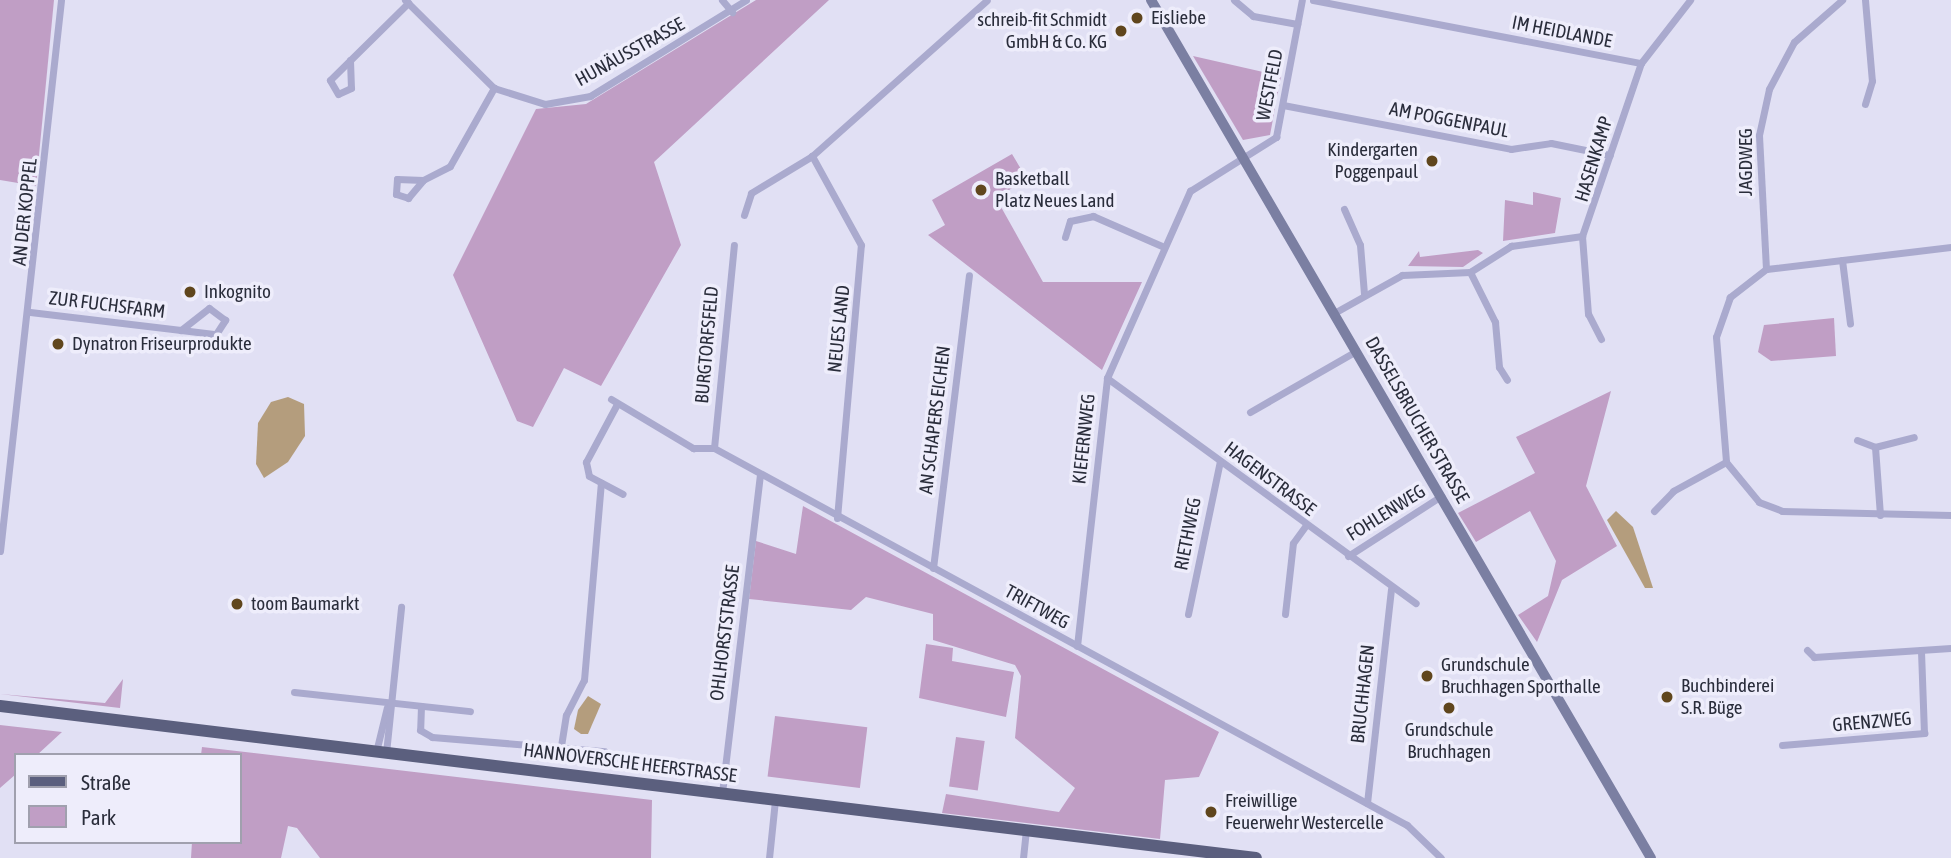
<!DOCTYPE html>
<meta charset="utf-8">
<style>
body{margin:0}
#map{position:relative;width:1951px;height:858px;overflow:hidden;background:#e1e0f4;font-family:"Asap Condensed",sans-serif}
div>[style]{position:absolute}
[style*='--x']{left:calc(var(--x)*1px);top:calc(var(--y)*1px);width:calc(var(--w)*1px);rotate:calc(var(--a)*1deg)}
.green>*{inset:0;background:#c09ec5;transform-origin:0 0}
.water>*{inset:0;background:#b49d7d}
.street>*{height:7px;margin:-3.5px;padding:0 3.5px;transform-origin:3.5px;border-radius:3.5px;background:#aaaace}
.secondary>*{height:10px;margin:-5px;padding:0 5px;transform-origin:5px;border-radius:5px;background:#7b7fa2}
.primary>*{height:12px;margin:-6px;padding:0 6px;transform-origin:6px;border-radius:6px;background:#5b5f7e}
.dots>*{width:19px;height:19px;translate:-50% -50%;box-sizing:border-box;border:4px solid #eeedfb;border-radius:50%}
span{translate:-50% -50%;white-space:nowrap;text-align:center;line-height:1.15;-webkit-text-stroke:7px #eeedfb;paint-order:stroke}
.poi-label{font-size:19px;color:#2a2d3b}
.left{translate:0 -50%;text-align:left}
.right{translate:-100% -50%;text-align:right}
.street-label{font-size:19px;color:#2a2d3b}
.legend{position:absolute;left:14px;top:753px;width:228px;height:91px;box-sizing:border-box;background:#eeedfb;border:2px solid #a0a0ae;margin:0;padding:9px 12px;list-style:none;font-size:21px;color:#2a2d3b}
.legend li{display:flex;align-items:center;gap:14px;height:35px}
.legend b{width:35px;border:2px solid #a0a0ae}
</style>
<div id="map">
<div class="green">
<div style="clip-path:polygon(0 0,54px 0,36px 186px,0 180px)"></div>
<div style="clip-path:polygon(756px 0,829px 0,654px 162px,681px 245px,601px 386px,564px 368px,533px 427px,517px 421px,453px 275px,536px 109px,586px 104px)"></div>
<div style="clip-path:polygon(1193px 56px,1281px 76px,1270px 135px,1243px 140px)"></div>
<div style="clip-path:polygon(1012px 154px,1027px 179px,996px 198px,1043px 282px,1142px 282px,1102px 370px,928px 235px,945px 225px,932px 200px)"></div>
<div style="clip-path:polygon(1533px 192px,1561px 198px,1555px 233px,1503px 241px,1505px 200px,1533px 205px)"></div>
<div style="clip-path:polygon(1478px 250px,1483px 253px,1463px 267px,1408px 266px,1419px 251px,1420px 257px)"></div>
<div style="clip-path:polygon(1834px 318px,1836px 356px,1771px 361px,1758px 352px,1764px 325px)"></div>
<div style="clip-path:polygon(1611px 391px,1586px 486px,1617px 546px,1562px 580px,1537px 642px,1518px 615px,1548px 596px,1556px 561px,1530px 511px,1476px 542px,1458px 513px,1535px 473px,1516px 437px)"></div>
<div style="clip-path:polygon(803px 506px,1219px 732px,1199px 777px,1165px 780px,1160px 839px,942px 813px,946px 794px,1059px 812px,1075px 788px,1015px 738px,1021px 676px,1015px 665px,933px 640px,933px 614px,866px 597px,851px 610px,749px 599px,756px 541px,796px 554px)"></div>
<div style="clip-path:polygon(926px 644px,953px 648px,952px 661px,1014px 672px,1006px 717px,919px 698px)"></div>
<div style="clip-path:polygon(123px 679px,120px 708px,0 694px,105px 703px)"></div>
<div style="left:775px;top:716px;width:93px;height:61px;rotate:7deg"></div>
<div style="clip-path:polygon(0 725px,62px 732px,37px 755px,16px 755px,16px 774px,0 788px)"></div>
<div style="left:956px;top:737px;width:29px;height:50px;rotate:8deg"></div>
<div style="clip-path:polygon(202px 747px,652px 800px,651px 858px,320px 858px,297px 828px,288px 826px,281px 858px,191px 858px,192px 842px,240px 842px,240px 755px,201px 755px)"></div>
</div>
<div class="water">
<div style="clip-path:polygon(288px 397px,304px 404px,305px 436px,288px 462px,264px 478px,256px 464px,258px 423px,271px 402px)"></div>
<div style="clip-path:polygon(1616px 511px,1633px 527px,1653px 588px,1645px 588px,1607px 520px)"></div>
<div style="clip-path:polygon(588px 696px,601px 704px,588px 734px,581px 734px,574px 729px,578px 710px)"></div>
</div>
<div class="street">
<div style="--x:405;--y:0;--w:125;--a:44.7"></div>
<div style="--x:494;--y:88;--w:53;--a:17.4"></div>
<div style="--x:545;--y:104;--w:46;--a:-10.1"></div>
<div style="--x:590;--y:96;--w:183;--a:-31.6"></div>
<div style="--x:722;--y:0;--w:16;--a:50"></div>
<div style="--x:1234;--y:0;--w:25;--a:40"></div>
<div style="--x:1253;--y:16;--w:45;--a:10.3"></div>
<div style="--x:1313;--y:0;--w:334;--a:10.9"></div>
<div style="--x:1865;--y:0;--w:81;--a:85.1"></div>
<div style="--x:1872;--y:81;--w:24;--a:107"></div>
<div style="--x:350;--y:60;--w:28;--a:88"></div>
<div style="--x:351;--y:88;--w:14;--a:155"></div>
<div style="--x:338;--y:94;--w:16;--a:-120"></div>
<div style="--x:330;--y:80;--w:110;--a:-44.6"></div>
<div style="--x:1283;--y:105;--w:232;--a:10.9"></div>
<div style="--x:1511;--y:149;--w:40;--a:-8.5"></div>
<div style="--x:1551;--y:143;--w:60;--a:11.5"></div>
<div style="--x:423;--y:180;--w:26;--a:-178"></div>
<div style="--x:397;--y:179;--w:15;--a:94"></div>
<div style="--x:396;--y:194;--w:13;--a:18"></div>
<div style="--x:408;--y:198;--w:23;--a:-50"></div>
<div style="--x:423;--y:180;--w:30;--a:-27"></div>
<div style="--x:450;--y:166;--w:90;--a:-60.6"></div>
<div style="--x:1344;--y:209;--w:39;--a:66"></div>
<div style="--x:1360;--y:245;--w:49;--a:85.3"></div>
<div style="--x:744;--y:215;--w:23;--a:-72"></div>
<div style="--x:751;--y:193;--w:71;--a:-31.2"></div>
<div style="--x:1065;--y:237;--w:17;--a:-73"></div>
<div style="--x:1070;--y:221;--w:24;--a:-12"></div>
<div style="--x:1093;--y:216;--w:77;--a:23.6"></div>
<div style="--x:1951;--y:247;--w:186;--a:173.2"></div>
<div style="--x:1766;--y:269;--w:46;--a:142.1"></div>
<div style="--x:1730;--y:297;--w:42;--a:109.3"></div>
<div style="--x:1716;--y:337;--w:125;--a:85.4"></div>
<div style="--x:1726;--y:462;--w:52;--a:50.5"></div>
<div style="--x:1759;--y:502;--w:25;--a:21"></div>
<div style="--x:1782;--y:511;--w:169;--a:1.4"></div>
<div style="--x:1842;--y:260;--w:64;--a:82.8"></div>
<div style="--x:1766;--y:269;--w:134;--a:-93"></div>
<div style="--x:1759;--y:135;--w:47;--a:-77.7"></div>
<div style="--x:1769;--y:89;--w:53;--a:-62"></div>
<div style="--x:1794;--y:42;--w:64;--a:-41.2"></div>
<div style="--x:1470;--y:272;--w:56;--a:63.4"></div>
<div style="--x:1495;--y:322;--w:45;--a:84.9"></div>
<div style="--x:1499;--y:367;--w:15;--a:58"></div>
<div style="--x:30;--y:312;--w:152;--a:6.8"></div>
<div style="--x:181;--y:330;--w:35;--a:7"></div>
<div style="--x:216;--y:334;--w:17;--a:-57"></div>
<div style="--x:225;--y:320;--w:20;--a:-143"></div>
<div style="--x:209;--y:308;--w:36;--a:142"></div>
<div style="--x:1334;--y:313;--w:78;--a:-29.2"></div>
<div style="--x:1402;--y:275;--w:68;--a:-2.5"></div>
<div style="--x:1470;--y:272;--w:49;--a:-32.4"></div>
<div style="--x:1511;--y:246;--w:72;--a:-8"></div>
<div style="--x:1601;--y:339;--w:28;--a:-117"></div>
<div style="--x:1588;--y:314;--w:78;--a:-94.4"></div>
<div style="--x:1582;--y:236;--w:183;--a:-71.2"></div>
<div style="--x:1641;--y:63;--w:80;--a:-52.1"></div>
<div style="--x:1107;--y:378;--w:382;--a:36.1"></div>
<div style="--x:611;--y:399;--w:96;--a:30.9"></div>
<div style="--x:693;--y:448;--w:21;--a:0"></div>
<div style="--x:714;--y:448;--w:789;--a:28.55"></div>
<div style="--x:1407;--y:825;--w:47;--a:44.1"></div>
<div style="--x:617;--y:404;--w:66;--a:118.1"></div>
<div style="--x:586;--y:462;--w:14;--a:78"></div>
<div style="--x:589;--y:476;--w:38;--a:28"></div>
<div style="--x:1250;--y:412;--w:122;--a:-29.9"></div>
<div style="--x:1857;--y:440;--w:19;--a:21"></div>
<div style="--x:714;--y:448;--w:204;--a:-84.4"></div>
<div style="--x:1654;--y:511;--w:28;--a:-46"></div>
<div style="--x:1673;--y:491;--w:60;--a:-28.7"></div>
<div style="--x:1880;--y:515;--w:68;--a:-94.2"></div>
<div style="--x:1875;--y:447;--w:40;--a:-14.4"></div>
<div style="--x:837;--y:518;--w:274;--a:-85"></div>
<div style="--x:861;--y:245;--w:102;--a:-118.8"></div>
<div style="--x:812;--y:156;--w:234;--a:-41.7"></div>
<div style="--x:0;--y:551;--w:554;--a:-83.68"></div>
<div style="--x:1348;--y:556;--w:111;--a:-32.8"></div>
<div style="--x:933;--y:568;--w:295;--a:-83"></div>
<div style="--x:1188;--y:614;--w:156;--a:-78.2"></div>
<div style="--x:1285;--y:614;--w:71;--a:-83.6"></div>
<div style="--x:1293;--y:543;--w:22;--a:-54"></div>
<div style="--x:1077;--y:646;--w:270;--a:-83.6"></div>
<div style="--x:1107;--y:378;--w:205;--a:-66.1"></div>
<div style="--x:1190;--y:191;--w:102;--a:-32.1"></div>
<div style="--x:1276;--y:137;--w:139;--a:-79.3"></div>
<div style="--x:1807;--y:650;--w:10;--a:45"></div>
<div style="--x:1814;--y:657;--w:137;--a:-3.8"></div>
<div style="--x:294;--y:692;--w:177;--a:6.2"></div>
<div style="--x:421;--y:706;--w:24;--a:92"></div>
<div style="--x:420;--y:730;--w:14;--a:30"></div>
<div style="--x:432;--y:737;--w:173;--a:4.7"></div>
<div style="--x:1782;--y:745;--w:143;--a:-4.8"></div>
<div style="--x:1924;--y:733;--w:83;--a:-92.1"></div>
<div style="--x:561;--y:746;--w:31;--a:-81"></div>
<div style="--x:566;--y:715;--w:39;--a:-63"></div>
<div style="--x:584;--y:680;--w:198;--a:-85.1"></div>
<div style="--x:376;--y:752;--w:46;--a:-76.3"></div>
<div style="--x:386;--y:753;--w:147;--a:-84.1"></div>
<div style="--x:722;--y:793;--w:319;--a:-83.2"></div>
<div style="--x:1367;--y:803;--w:215;--a:-83.6"></div>
<div style="--x:769;--y:858;--w:58;--a:-84.1"></div>
<div style="--x:1023;--y:858;--w:27;--a:-84"></div>
</div>
<div class="secondary">
<div style="--x:1151;--y:0;--w:993;--a:59.77"></div>
</div>
<div class="primary">
<div style="--x:0;--y:706;--w:1265;--a:6.9"></div>
</div>
<div class="dots">
<div style="left:1137px;top:18px;background:#60461d"></div>
<div style="left:1121px;top:31px;background:#60461d"></div>
<div style="left:1432px;top:161px;background:#60461d"></div>
<div style="left:981px;top:190px;background:#60461d"></div>
<div style="left:190px;top:292px;background:#60461d"></div>
<div style="left:58px;top:344px;background:#60461d"></div>
<div style="left:237px;top:604px;background:#60461d"></div>
<div style="left:1427px;top:676px;background:#60461d"></div>
<div style="left:1667px;top:697px;background:#60461d"></div>
<div style="left:1449px;top:708px;background:#60461d"></div>
<div style="left:1211px;top:812px;background:#60461d"></div>
</div>
<div class="poi-label">
<span class="left" style="left:1151px;top:18px">Eisliebe</span>
<span class="right" style="left:1107px;top:31px">schreib-fit Schmidt<br>GmbH &amp; Co. KG</span>
<span class="right" style="left:1418px;top:161px">Kindergarten<br>Poggenpaul</span>
<span class="left" style="left:995px;top:190px">Basketball<br>Platz Neues Land</span>
<span class="left" style="left:204px;top:292px">Inkognito</span>
<span class="left" style="left:72px;top:344px">Dynatron Friseurprodukte</span>
<span class="left" style="left:251px;top:604px">toom Baumarkt</span>
<span class="left" style="left:1441px;top:676px">Grundschule<br>Bruchhagen Sporthalle</span>
<span class="left" style="left:1681px;top:697px">Buchbinderei<br>S.R. Büge</span>
<span style="left:1449px;top:741px">Grundschule<br>Bruchhagen</span>
<span class="left" style="left:1225px;top:812px">Freiwillige<br>Feuerwehr Westercelle</span>
</div>
<div class="street-label">
<span style="left:1562px;top:32px;rotate:11deg">IM HEIDLANDE</span>
<span style="left:630px;top:52px;rotate:-29deg">HUNÄUSSTRASSE</span>
<span style="left:1270px;top:85px;rotate:-79deg">WESTFELD</span>
<span style="left:1449px;top:120px;rotate:11deg">AM POGGENPAUL</span>
<span style="left:1594px;top:159px;rotate:-73deg">HASENKAMP</span>
<span style="left:1746px;top:162px;rotate:-90deg">JAGDWEG</span>
<span style="left:25px;top:212px;rotate:-84deg">AN DER KOPPEL</span>
<span style="left:107px;top:305px;rotate:7deg">ZUR FUCHSFARM</span>
<span style="left:839px;top:329px;rotate:-84deg">NEUES LAND</span>
<span style="left:707px;top:345px;rotate:-85deg">BURGTORFSFELD</span>
<span style="left:935px;top:420px;rotate:-83deg">AN SCHAPERS EICHEN</span>
<span style="left:1417px;top:420px;rotate:60deg">DASSELSBRUCHER STRASSE</span>
<span style="left:1084px;top:439px;rotate:-84deg">KIEFERNWEG</span>
<span style="left:1270px;top:479px;rotate:37deg">HAGENSTRASSE</span>
<span style="left:1386px;top:513px;rotate:-32deg">FOHLENWEG</span>
<span style="left:1188px;top:534px;rotate:-79deg">RIETHWEG</span>
<span style="left:1037px;top:607px;rotate:29deg">TRIFTWEG</span>
<span style="left:725px;top:633px;rotate:-83deg">OHLHORSTSTRASSE</span>
<span style="left:1363px;top:694px;rotate:-84deg">BRUCHHAGEN</span>
<span style="left:1872px;top:722px;rotate:-5deg">GRENZWEG</span>
<span style="left:630px;top:763px;rotate:7deg">HANNOVERSCHE HEERSTRASSE</span>
</div>
<ul class="legend">
<li><b style="height:9px;background:#5b5f7e"></b>Straße</li>
<li><b style="height:19px;background:#c09ec5"></b>Park</li>
</ul>
</div>
